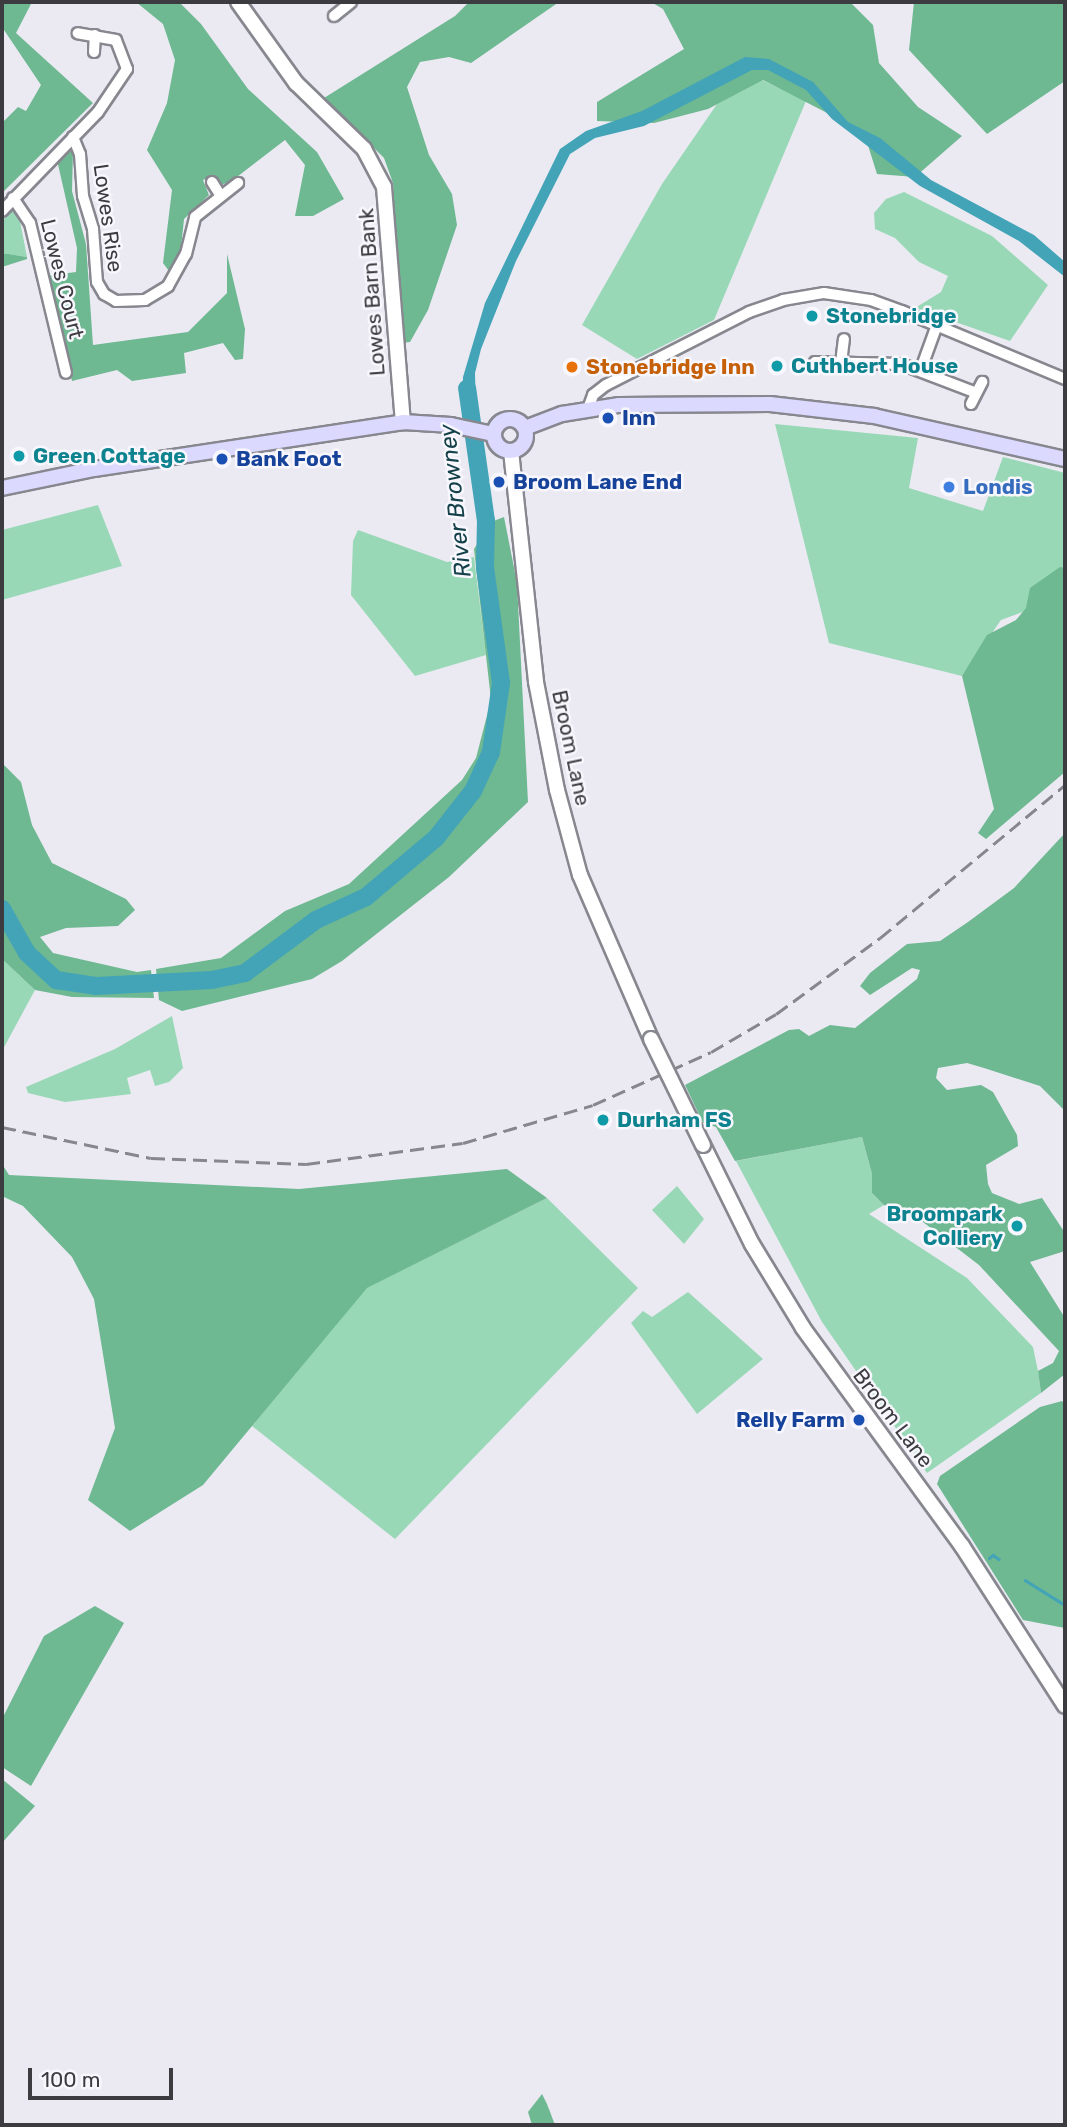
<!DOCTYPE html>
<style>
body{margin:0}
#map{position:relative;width:1067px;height:2127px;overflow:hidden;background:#ebeaf3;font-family:Rubik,sans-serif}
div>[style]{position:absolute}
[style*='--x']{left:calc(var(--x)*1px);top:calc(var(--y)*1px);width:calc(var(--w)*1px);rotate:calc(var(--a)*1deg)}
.green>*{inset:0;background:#99d8b6}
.forest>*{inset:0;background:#6eb892}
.water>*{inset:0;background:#43a4b7}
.stream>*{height:2.5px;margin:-1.25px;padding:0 1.25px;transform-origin:1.25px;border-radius:1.25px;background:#43a4b7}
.river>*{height:18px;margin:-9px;padding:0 9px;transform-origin:9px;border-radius:9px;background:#43a4b7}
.roads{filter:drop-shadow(2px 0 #87878f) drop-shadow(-2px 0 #87878f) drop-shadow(0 2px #87878f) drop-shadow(0 -2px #87878f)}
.street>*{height:10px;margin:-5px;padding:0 5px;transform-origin:5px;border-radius:5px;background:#fff}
.secondary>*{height:14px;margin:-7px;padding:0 7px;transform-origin:7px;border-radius:7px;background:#fff}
.primary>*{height:14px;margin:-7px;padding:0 7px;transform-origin:7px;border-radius:7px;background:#dcd9ff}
.primary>.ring{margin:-7px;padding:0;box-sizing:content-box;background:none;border:14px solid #dcd9ff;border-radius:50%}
.rail>*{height:2.5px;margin-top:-1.25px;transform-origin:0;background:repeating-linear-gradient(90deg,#87868c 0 14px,transparent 0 21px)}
.bridges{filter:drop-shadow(2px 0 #87878f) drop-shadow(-2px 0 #87878f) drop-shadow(0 2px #87878f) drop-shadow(0 -2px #87878f)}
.secondary-bridge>*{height:14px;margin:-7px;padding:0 7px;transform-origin:7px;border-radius:7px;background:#fff}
.dots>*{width:19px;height:19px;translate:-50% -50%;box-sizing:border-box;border:4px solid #f8f7fe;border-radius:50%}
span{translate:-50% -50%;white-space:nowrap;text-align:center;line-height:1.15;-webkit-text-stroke:5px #f8f7fe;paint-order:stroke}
.street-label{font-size:21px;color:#3c3b3f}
.culture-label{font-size:21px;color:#0d838f;font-weight:700}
.left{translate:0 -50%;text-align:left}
.right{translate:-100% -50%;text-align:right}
.food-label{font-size:21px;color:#c56008;font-weight:700}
.transit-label{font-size:21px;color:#164399;font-weight:700}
.shop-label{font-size:21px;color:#366cbe;font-weight:700}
.water-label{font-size:23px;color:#144049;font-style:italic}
.frame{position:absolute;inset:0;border:4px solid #3c3b3f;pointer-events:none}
.scale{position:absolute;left:28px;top:2068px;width:145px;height:32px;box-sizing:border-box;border:4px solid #3c3b3f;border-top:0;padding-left:9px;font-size:21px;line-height:24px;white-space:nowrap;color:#3c3b3f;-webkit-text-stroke:5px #f8f7fe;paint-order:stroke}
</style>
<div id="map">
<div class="green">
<div style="clip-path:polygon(762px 80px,806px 101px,714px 320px,637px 359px,582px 325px,662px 184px,717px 104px)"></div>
<div style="clip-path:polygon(904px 192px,992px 236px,1048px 285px,1010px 341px,915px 308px,941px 292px,948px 276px,919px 262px,895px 238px,875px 229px,874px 213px,886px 199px)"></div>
<div style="clip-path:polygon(10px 210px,18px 211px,27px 257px,2px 253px,2px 222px)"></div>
<div style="clip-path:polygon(775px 424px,918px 438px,909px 488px,983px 511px,1003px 457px,1065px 473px,1065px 596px,1001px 620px,962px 676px,829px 643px)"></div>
<div style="clip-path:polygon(98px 505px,122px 566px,2px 600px,2px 530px)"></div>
<div style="clip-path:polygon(358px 530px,447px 562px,474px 557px,486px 655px,415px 676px,351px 595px,353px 541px)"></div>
<div style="clip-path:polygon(2px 959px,35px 990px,2px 1051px)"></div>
<div style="clip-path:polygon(172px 1016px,183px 1068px,169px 1082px,155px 1086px,150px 1070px,127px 1078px,131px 1094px,65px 1102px,28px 1093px,26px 1087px,115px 1049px)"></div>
<div style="clip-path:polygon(862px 1137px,872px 1174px,872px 1193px,884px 1205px,869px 1214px,967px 1278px,1033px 1347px,1038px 1371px,1041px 1393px,927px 1473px,822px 1322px,736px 1161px)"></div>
<div style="clip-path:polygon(677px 1186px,704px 1219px,684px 1244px,652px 1210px)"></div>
<div style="clip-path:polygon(547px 1198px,638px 1288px,395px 1539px,252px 1426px,366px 1288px)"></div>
<div style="clip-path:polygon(688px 1292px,763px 1359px,697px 1414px,631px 1323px,643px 1311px,652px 1317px)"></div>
</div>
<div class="forest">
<div style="clip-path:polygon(2px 2px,32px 2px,16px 33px,93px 103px,2px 193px,2px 123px,18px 107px,26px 111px,41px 85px,2px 27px)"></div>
<div style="clip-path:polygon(136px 2px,179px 2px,201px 24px,248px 89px,317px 152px,344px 199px,313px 216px,295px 216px,305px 165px,285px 140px,233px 180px,221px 185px,210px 177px,203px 180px,209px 195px,184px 219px,181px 248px,169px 271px,163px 263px,172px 190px,147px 150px,167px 103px,175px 60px,163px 24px)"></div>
<div style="clip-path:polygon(469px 2px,559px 2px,471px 63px,449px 57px,420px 62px,407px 87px,429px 155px,452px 194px,457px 225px,428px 310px,410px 342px,401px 343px,393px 183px,384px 158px,324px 98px,455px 16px)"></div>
<div style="clip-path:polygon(651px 2px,850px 2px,873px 25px,879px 63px,918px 107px,962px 136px,915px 177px,877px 174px,866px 139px,835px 117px,763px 80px,708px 109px,654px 123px,597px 121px,597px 102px,684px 49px,663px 9px)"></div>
<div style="clip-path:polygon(914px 2px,1065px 2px,1065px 81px,987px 134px,909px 50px)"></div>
<div style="clip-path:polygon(73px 151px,72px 191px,86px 244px,93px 345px,188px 332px,227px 293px,227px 254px,245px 329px,243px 359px,235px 360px,223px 343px,184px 353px,186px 373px,132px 381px,117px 370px,72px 381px,45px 276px,76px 272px,77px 248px,57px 160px,63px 152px)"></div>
<div style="clip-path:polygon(2px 253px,27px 257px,27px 259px,2px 267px)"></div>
<div style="clip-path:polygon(504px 517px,517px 583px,528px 802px,449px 877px,342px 961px,312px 979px,182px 1011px,159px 1000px,156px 969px,221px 958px,285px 911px,349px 884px,462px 780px,476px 758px,491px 700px,474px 549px,491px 522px)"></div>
<div style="clip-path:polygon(1060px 567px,1065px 568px,1065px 772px,986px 839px,978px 833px,994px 809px,962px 676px,987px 635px,1016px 620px,1026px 608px,1030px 588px)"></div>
<div style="clip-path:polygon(2px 763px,21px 782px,32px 825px,52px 863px,126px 899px,135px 910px,118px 926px,66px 928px,40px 937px,53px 953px,137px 972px,151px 970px,154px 998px,72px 997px,35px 990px,2px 959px)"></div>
<div style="clip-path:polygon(1065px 833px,1065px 1111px,1040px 1086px,984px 1068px,967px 1063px,938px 1068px,936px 1078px,947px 1090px,981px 1085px,993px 1092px,1017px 1135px,1018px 1146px,986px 1165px,988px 1184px,992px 1193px,1019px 1204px,1042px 1198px,1065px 1233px,1065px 1251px,1030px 1262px,1065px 1318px,1065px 1374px,1041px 1393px,1038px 1371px,1053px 1363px,1059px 1351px,979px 1265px,923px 1222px,884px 1205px,872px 1193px,872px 1174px,862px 1137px,735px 1161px,716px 1127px,703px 1123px,685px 1085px,789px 1030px,799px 1029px,809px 1036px,830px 1025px,855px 1028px,917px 979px,920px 970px,912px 968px,870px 995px,860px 986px,870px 973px,907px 944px,940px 941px,968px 922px,1014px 888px)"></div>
<div style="clip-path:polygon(2px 1164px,9px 1175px,299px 1189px,507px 1169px,547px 1198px,367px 1288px,203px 1485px,130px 1531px,88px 1500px,115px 1428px,94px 1299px,72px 1257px,23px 1206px,2px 1196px)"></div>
<div style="clip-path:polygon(1062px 1401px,1065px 1404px,1065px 1628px,1023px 1620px,937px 1484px,940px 1476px,1040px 1407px)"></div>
<div style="clip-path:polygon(95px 1606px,124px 1623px,31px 1786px,2px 1767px,2px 1719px,44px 1636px)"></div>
<div style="clip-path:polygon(2px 1779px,35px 1806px,2px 1843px)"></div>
<div style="clip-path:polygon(542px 2094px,547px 2104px,555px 2125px,532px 2125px,528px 2112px)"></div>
</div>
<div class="water">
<div style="clip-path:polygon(745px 57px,769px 59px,813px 82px,848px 122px,880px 138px,931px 180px,1034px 235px,1065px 262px,1065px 277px,1019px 241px,920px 186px,832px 119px,806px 90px,768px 70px,752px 70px,644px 126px,595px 138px,570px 154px,516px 261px,481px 349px,475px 373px,476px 411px,462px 411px,463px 377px,485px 303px,560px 149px,586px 131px,642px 111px)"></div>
</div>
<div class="stream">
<div style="--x:989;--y:1558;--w:5;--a:-37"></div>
<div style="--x:993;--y:1555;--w:7;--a:34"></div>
<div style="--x:1025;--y:1580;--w:47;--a:32"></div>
</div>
<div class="river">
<div style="--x:2;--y:909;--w:51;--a:60.4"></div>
<div style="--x:27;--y:953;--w:40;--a:43"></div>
<div style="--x:56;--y:980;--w:40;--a:8.5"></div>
<div style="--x:96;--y:986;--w:116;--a:-3"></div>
<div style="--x:212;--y:980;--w:34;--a:-12"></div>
<div style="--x:245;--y:973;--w:89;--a:-36.7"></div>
<div style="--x:316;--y:920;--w:55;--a:-24.7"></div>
<div style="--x:366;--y:897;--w:92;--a:-40.1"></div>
<div style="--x:436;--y:838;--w:60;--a:-51.8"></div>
<div style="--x:473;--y:791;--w:43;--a:-65.2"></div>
<div style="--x:491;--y:752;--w:70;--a:-81.8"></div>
<div style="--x:501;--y:683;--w:117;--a:-97.9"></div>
<div style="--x:485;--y:567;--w:46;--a:-88.8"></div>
<div style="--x:486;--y:521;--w:134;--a:-98.1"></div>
</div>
<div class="roads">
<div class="street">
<div style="--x:334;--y:16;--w:22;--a:-39"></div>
<div style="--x:94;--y:52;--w:17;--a:-87"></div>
<div style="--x:73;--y:137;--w:18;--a:68"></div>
<div style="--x:80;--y:154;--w:42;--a:85.9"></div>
<div style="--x:83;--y:196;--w:34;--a:73"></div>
<div style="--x:93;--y:229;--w:53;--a:85.7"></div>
<div style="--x:97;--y:282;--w:14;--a:60"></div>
<div style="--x:104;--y:294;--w:14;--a:30"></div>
<div style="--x:116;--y:301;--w:29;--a:-2"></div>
<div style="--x:145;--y:300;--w:27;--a:-31"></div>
<div style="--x:168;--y:286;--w:37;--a:-61"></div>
<div style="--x:186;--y:254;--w:38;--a:-76"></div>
<div style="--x:195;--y:217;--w:55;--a:-38.3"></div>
<div style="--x:212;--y:182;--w:15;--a:58"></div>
<div style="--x:13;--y:198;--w:30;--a:56"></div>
<div style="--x:30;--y:223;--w:154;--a:76.5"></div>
<div style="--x:2;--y:211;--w:138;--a:-45.9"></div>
<div style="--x:98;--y:112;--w:52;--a:-56"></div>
<div style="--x:127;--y:69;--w:31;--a:-111"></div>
<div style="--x:116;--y:40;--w:39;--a:-170"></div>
<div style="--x:815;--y:362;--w:86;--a:1.3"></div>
<div style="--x:901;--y:364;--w:78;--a:21"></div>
<div style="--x:841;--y:363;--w:24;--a:-83"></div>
<div style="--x:921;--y:369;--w:47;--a:-70"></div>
<div style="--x:971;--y:404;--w:25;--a:-63"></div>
<div style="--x:588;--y:409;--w:15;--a:-70"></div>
<div style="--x:593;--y:395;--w:16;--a:-38"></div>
<div style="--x:606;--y:385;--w:161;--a:-27"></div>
<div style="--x:749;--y:312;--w:36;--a:-19"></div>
<div style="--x:783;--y:300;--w:42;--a:-9.7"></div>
<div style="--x:824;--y:293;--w:48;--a:8.5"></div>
<div style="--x:871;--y:300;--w:33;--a:20"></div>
<div style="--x:902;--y:311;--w:177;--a:22.6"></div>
</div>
<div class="secondary">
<div style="--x:238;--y:2;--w:100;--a:54.4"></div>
<div style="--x:296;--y:83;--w:95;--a:44.1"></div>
<div style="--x:364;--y:149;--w:43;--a:62.2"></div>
<div style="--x:384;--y:187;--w:236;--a:85.4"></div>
<div style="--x:511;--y:451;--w:232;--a:83.8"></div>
<div style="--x:536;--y:682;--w:110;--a:79"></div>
<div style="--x:557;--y:790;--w:88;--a:74.9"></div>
<div style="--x:580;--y:875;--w:179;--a:66.6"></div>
<div style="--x:703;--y:1145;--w:110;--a:63.7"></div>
<div style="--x:752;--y:1244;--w:98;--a:58.7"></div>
<div style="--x:803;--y:1328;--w:270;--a:53.9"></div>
<div style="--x:962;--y:1546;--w:190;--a:57.2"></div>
</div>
<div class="primary">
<div class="ring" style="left:494px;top:419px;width:18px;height:18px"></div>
<div style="--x:525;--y:428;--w:40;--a:-21"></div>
<div style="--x:562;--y:414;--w:58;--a:-9"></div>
<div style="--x:619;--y:405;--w:151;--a:-0.4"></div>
<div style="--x:770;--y:404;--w:105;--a:6.6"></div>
<div style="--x:874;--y:416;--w:196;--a:12.7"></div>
<div style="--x:2;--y:488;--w:94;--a:-11.7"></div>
<div style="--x:94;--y:469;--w:313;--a:-8.6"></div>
<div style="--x:403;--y:422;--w:48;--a:3.6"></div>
<div style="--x:451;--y:425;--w:43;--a:12.1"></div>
</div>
</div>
<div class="rail">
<div style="--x:2;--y:1127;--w:152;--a:11.8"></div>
<div style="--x:151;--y:1158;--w:155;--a:2.2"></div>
<div style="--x:306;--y:1164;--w:158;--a:-7.6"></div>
<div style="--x:463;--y:1143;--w:135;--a:-16.3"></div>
<div style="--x:593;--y:1105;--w:129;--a:-24.2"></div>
<div style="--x:711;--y:1052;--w:75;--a:-30.3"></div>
<div style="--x:776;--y:1014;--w:129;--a:-36.2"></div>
<div style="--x:880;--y:938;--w:240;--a:-39.6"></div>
</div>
<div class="bridges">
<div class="secondary-bridge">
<div style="--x:651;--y:1039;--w:118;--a:63.9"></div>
</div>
</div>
<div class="dots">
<div style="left:812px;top:316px;background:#0f9aa8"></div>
<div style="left:777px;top:366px;background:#0f9aa8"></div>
<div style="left:572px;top:367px;background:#e8710a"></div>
<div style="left:608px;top:418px;background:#1a4fb4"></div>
<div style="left:19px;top:456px;background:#0f9aa8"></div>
<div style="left:222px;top:459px;background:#1a4fb4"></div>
<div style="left:499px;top:482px;background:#1a4fb4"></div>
<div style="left:949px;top:487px;background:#3f7fe0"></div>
<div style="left:603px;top:1120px;background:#0f9aa8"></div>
<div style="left:1017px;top:1226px;background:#0f9aa8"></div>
<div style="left:859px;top:1420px;background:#1a4fb4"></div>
</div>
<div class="street-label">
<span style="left:108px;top:218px;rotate:82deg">Lowes Rise</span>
<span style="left:62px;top:279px;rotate:76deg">Lowes Court</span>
<span style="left:372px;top:292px;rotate:-94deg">Lowes Barn Bank</span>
<span style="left:571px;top:748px;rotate:78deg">Broom Lane</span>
<span style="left:893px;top:1418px;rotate:53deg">Broom Lane</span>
</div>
<div class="culture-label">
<span class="left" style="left:826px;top:316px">Stonebridge</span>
<span class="left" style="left:791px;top:366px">Cuthbert House</span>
<span class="left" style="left:33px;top:456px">Green Cottage</span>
<span class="left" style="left:617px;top:1120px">Durham FS</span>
<span class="right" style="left:1003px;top:1226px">Broompark<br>Colliery</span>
</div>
<div class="food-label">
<span class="left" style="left:586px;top:367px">Stonebridge Inn</span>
</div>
<div class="transit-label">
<span class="left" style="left:622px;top:418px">Inn</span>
<span class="left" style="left:236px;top:459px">Bank Foot</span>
<span class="left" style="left:513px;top:482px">Broom Lane End</span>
<span class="right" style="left:845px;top:1420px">Relly Farm</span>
</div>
<div class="shop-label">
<span class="left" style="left:963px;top:487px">Londis</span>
</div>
<div class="water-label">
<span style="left:455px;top:501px;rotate:-96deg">River Browney</span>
</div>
<div class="frame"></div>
<div class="scale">100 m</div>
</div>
